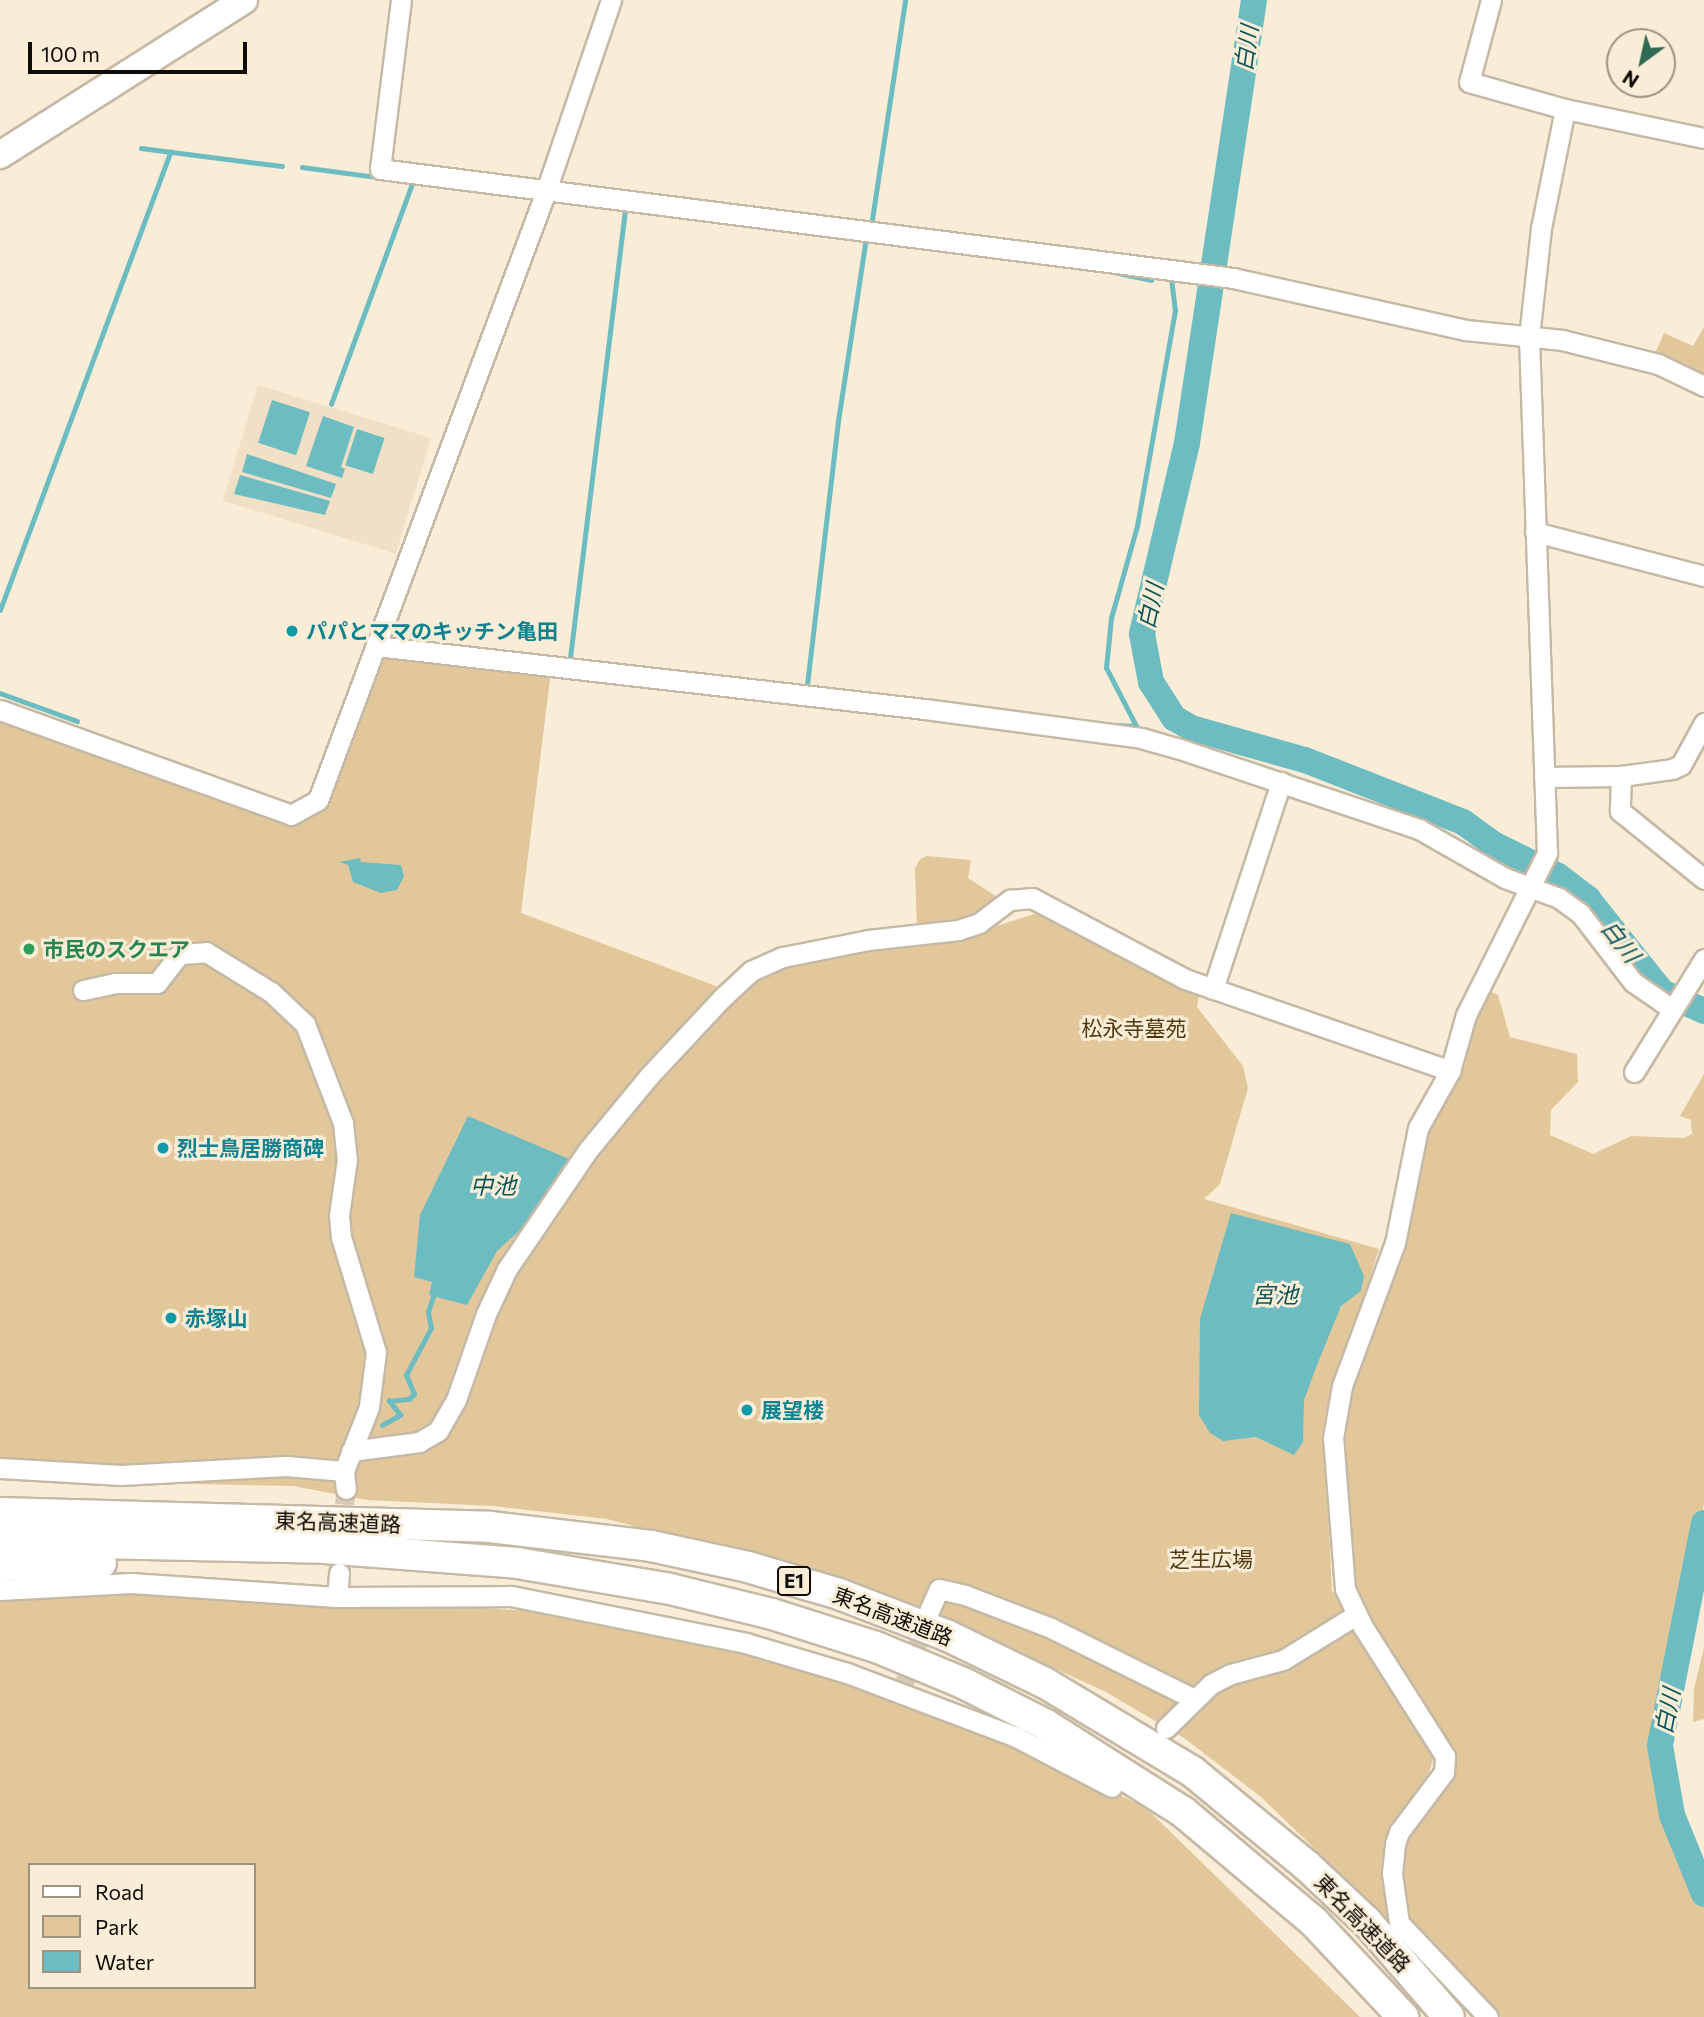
<!DOCTYPE html>
<meta charset="utf-8">
<style>
body{margin:0}
#map{position:relative;width:1704px;height:2017px;overflow:hidden;background:#f9edd8;font-family:Commissioner,"Noto Sans JP",sans-serif}
div>[style]{position:absolute}
[style*='--x']{left:calc(var(--x)*1px);top:calc(var(--y)*1px);width:calc(var(--w)*1px);rotate:calc(var(--a)*1deg)}
.built>*{inset:0;background:#f1e0c5;transform-origin:0 0}
.green>*{inset:0;background:#e2c79b}
.water>*{inset:0;background:#6cbcc1;transform-origin:0 0}
.stream>*{height:4.5px;margin:-2.25px;padding:0 2.25px;transform-origin:2.25px;border-radius:2.25px;background:#6cbcc1}
.river>*{height:26px;margin:-13px;padding:0 13px;transform-origin:13px;border-radius:13px;background:#6cbcc1}
.minor-tunnel>*{height:19px;margin-top:-9.5px;transform-origin:0;background:repeating-linear-gradient(90deg,#d6cbb8 0 19px,transparent 0 29px)}
.roads{filter:drop-shadow(2px 0 #c5b9a6) drop-shadow(-2px 0 #c5b9a6) drop-shadow(0 2px #c5b9a6) drop-shadow(0 -2px #c5b9a6)}
.minor>*{height:19px;margin:-9.5px;padding:0 9.5px;transform-origin:9.5px;border-radius:9.5px;background:#fff}
.major>*{height:26px;margin:-13px;padding:0 13px;transform-origin:13px;border-radius:13px;background:#fff}
.highway>*{height:30px;margin:-15px;padding:0 15px;transform-origin:15px;border-radius:15px;background:#fff}
.dots>*{width:19px;height:19px;translate:-50% -50%;box-sizing:border-box;border:4px solid #f9edd8;border-radius:50%}
span{translate:-50% -50%;white-space:nowrap;text-align:center;line-height:1.15;-webkit-text-stroke:6px #f9edd8;paint-order:stroke}
.shield-label span{padding:2px 5px;background:#f9edd8;border:2px solid;border-radius:5px;-webkit-text-stroke-width:0}
.shield-label{font-size:19px;color:#0f0b05;font-weight:700}
.culture-label{font-size:21px;color:#0d838f;font-weight:700}
.left{translate:0 -50%;text-align:left}
.leisure-label{font-size:21px;color:#27864d;font-weight:700}
.park-label{font-size:21px;color:#50390e}
.street-label{font-size:21px;color:#0f0b05}
.water-label{font-size:23px;color:#0b5457;font-style:italic}
.legend{position:absolute;left:28px;top:1863px;width:228px;height:126px;box-sizing:border-box;background:#f9edd8;border:2px solid #9b9384;margin:0;padding:9px 12px;list-style:none;font-size:21px;color:#0f0b05}
.legend li{display:flex;align-items:center;gap:14px;height:35px}
.legend b{width:35px;border:2px solid #9b9384}
.north{position:absolute;left:1606px;top:28px;width:70px;height:70px;box-sizing:border-box;background:#f9edd8;border:2px solid #9b9384;border-radius:50%;rotate:213deg;font-size:19px;font-weight:700;line-height:28px;text-align:center;color:#0f0b05}
.north::after{content:'';display:block;margin:auto;width:24px;height:32px;background:#316951;clip-path:polygon(50% 0,100% 100%,50% 72%,0 100%)}
.scale{position:absolute;left:28px;top:42px;width:219px;height:32px;box-sizing:border-box;border:4px solid #0f0b05;border-top:0;padding-left:9px;font-size:21px;line-height:24px;white-space:nowrap;color:#0f0b05;-webkit-text-stroke:5px #f9edd8;paint-order:stroke}
</style>
<div id="map">
<div class="built">
<div style="left:258px;top:385px;width:181px;height:121px;rotate:17deg"></div>
</div>
<div class="green">
<div style="clip-path:polygon(1704px 327px,1704px 381px,1653px 358px,1664px 333px,1693px 346px)"></div>
<div style="clip-path:polygon(386px 655px,551px 671px,521px 913px,732px 992px,767px 968px,917px 931px,915px 869px,920px 859px,927px 856px,971px 860px,968px 878px,997px 897px,982px 927px,990px 928px,1044px 911px,1200px 990px,1197px 1007px,1243px 1066px,1248px 1088px,1220px 1184px,1204px 1199px,1379px 1249px,1341px 1367px,1325px 1454px,1332px 1590px,1433px 1759px,1426px 1782px,1389px 1833px,1383px 1860px,1389px 1920px,1261px 1797px,1184px 1738px,1106px 1692px,999px 1643px,727px 1551px,607px 1519px,493px 1506px,367px 1500px,293px 1486px,0 1480px,0 717px,294px 825px,320px 812px,327px 803px)"></div>
<div style="clip-path:polygon(1486px 989px,1498px 995px,1510px 1037px,1577px 1054px,1578px 1082px,1551px 1110px,1550px 1135px,1593px 1154px,1631px 1136px,1684px 1138px,1692px 1134px,1691px 1120px,1680px 1116px,1704px 1074px,1704px 1503px,1691px 1581px,1650px 1748px,1664px 1810px,1704px 1899px,1704px 2017px,1501px 2017px,1408px 1923px,1397px 1869px,1400px 1837px,1446px 1777px,1347px 1577px,1341px 1434px,1350px 1381px,1423px 1133px,1457px 1084px,1472px 1036px,1472px 1015px)"></div>
<div style="clip-path:polygon(evenodd,101px 1590px,578px 1613px,745px 1649px,962px 1722px,1145px 1807px,1360px 2017px,0 2017px,0 1601px,101px 1590px,30px 1865px,254px 1865px,254px 1987px,30px 1987px,30px 1865px)"></div>
<div style="clip-path:polygon(1704px 1648px,1704px 1719px,1693px 1722px,1694px 1689px)"></div>
</div>
<div class="water">
<div style="left:272px;top:400px;width:40px;height:45px;rotate:18deg"></div>
<div style="clip-path:polygon(323px 416px,354px 427px,341px 467px,345px 469px,342px 478px,306px 466px)"></div>
<div style="left:357px;top:429px;width:29px;height:38px;rotate:18deg"></div>
<div style="clip-path:polygon(247px 454px,336px 484px,331px 498px,242px 472px)"></div>
<div style="clip-path:polygon(240px 475px,330px 501px,325px 515px,234px 494px)"></div>
<div style="clip-path:polygon(360px 858px,361px 862px,401px 865px,404px 876px,397px 890px,381px 893px,353px 882px,348px 865px,339px 862px)"></div>
<div style="clip-path:polygon(468px 1116px,569px 1159px,528px 1223px,497px 1251px,467px 1305px,429px 1295px,432px 1282px,414px 1277px,420px 1215px)"></div>
<div style="clip-path:polygon(1231px 1213px,1350px 1244px,1364px 1276px,1361px 1291px,1341px 1306px,1317px 1365px,1304px 1400px,1303px 1442px,1294px 1455px,1256px 1437px,1223px 1441px,1210px 1433px,1199px 1415px,1200px 1319px)"></div>
</div>
<div class="stream">
<div style="--x:141;--y:148;--w:142;--a:7.3"></div>
<div style="--x:302;--y:167;--w:76;--a:7.6"></div>
<div style="--x:871;--y:226;--w:229;--a:-81.4"></div>
<div style="--x:1114;--y:272;--w:38;--a:12"></div>
<div style="--x:331;--y:404;--w:238;--a:-69.8"></div>
<div style="--x:0;--y:610;--w:489;--a:-69.6"></div>
<div style="--x:570;--y:658;--w:453;--a:-83"></div>
<div style="--x:807;--y:685;--w:266;--a:-83.3"></div>
<div style="--x:838;--y:421;--w:185;--a:-81.3"></div>
<div style="--x:0;--y:693;--w:82;--a:20"></div>
<div style="--x:1117;--y:725;--w:19;--a:3"></div>
<div style="--x:1136;--y:726;--w:65;--a:-117.3"></div>
<div style="--x:1106;--y:668;--w:50;--a:-84.3"></div>
<div style="--x:1111;--y:618;--w:96;--a:-74.2"></div>
<div style="--x:1137;--y:526;--w:218;--a:-80"></div>
<div style="--x:1175;--y:311;--w:33;--a:-97"></div>
<div style="--x:382;--y:1425;--w:21;--a:-29"></div>
<div style="--x:400;--y:1415;--w:18;--a:-128"></div>
<div style="--x:389;--y:1401;--w:20;--a:-6"></div>
<div style="--x:409;--y:1399;--w:7;--a:-45"></div>
<div style="--x:414;--y:1394;--w:21;--a:-113"></div>
<div style="--x:406;--y:1375;--w:53;--a:-62"></div>
<div style="--x:431;--y:1328;--w:16;--a:-101"></div>
<div style="--x:428;--y:1312;--w:16;--a:-72"></div>
</div>
<div class="river">
<div style="--x:1254;--y:0;--w:448;--a:98.6"></div>
<div style="--x:1187;--y:443;--w:196;--a:103.3"></div>
<div style="--x:1142;--y:634;--w:49;--a:79.4"></div>
<div style="--x:1151;--y:682;--w:43;--a:57.4"></div>
<div style="--x:1174;--y:718;--w:20;--a:30"></div>
<div style="--x:1191;--y:728;--w:118;--a:15.7"></div>
<div style="--x:1305;--y:760;--w:170;--a:21.4"></div>
<div style="--x:1463;--y:822;--w:37;--a:36"></div>
<div style="--x:1493;--y:844;--w:72;--a:26.2"></div>
<div style="--x:1558;--y:876;--w:38;--a:37"></div>
<div style="--x:1588;--y:899;--w:119;--a:51.5"></div>
<div style="--x:1662;--y:992;--w:46;--a:24.3"></div>
<div style="--x:1704;--y:1523;--w:227;--a:101.2"></div>
<div style="--x:1660;--y:1746;--w:70;--a:80.1"></div>
<div style="--x:1672;--y:1815;--w:85;--a:67.9"></div>
</div>
<div class="minor-tunnel">
<div style="--x:342;--y:1533;--w:44;--a:-84.8"></div>
<div style="--x:904;--y:1684;--w:73;--a:-70.8"></div>
</div>
<div class="roads">
<div class="minor">
<div style="--x:401;--y:0;--w:170;--a:97.1"></div>
<div style="--x:380;--y:169;--w:860;--a:7.28"></div>
<div style="--x:1233;--y:278;--w:239;--a:12.6"></div>
<div style="--x:1466;--y:330;--w:97;--a:5.9"></div>
<div style="--x:1562;--y:340;--w:99;--a:14"></div>
<div style="--x:1658;--y:364;--w:51;--a:25.6"></div>
<div style="--x:1491;--y:0;--w:85;--a:105"></div>
<div style="--x:1469;--y:82;--w:100;--a:15.7"></div>
<div style="--x:1565;--y:109;--w:142;--a:11.8"></div>
<div style="--x:1535;--y:532;--w:175;--a:14.6"></div>
<div style="--x:376;--y:646;--w:553;--a:6.55"></div>
<div style="--x:925;--y:709;--w:218;--a:7.6"></div>
<div style="--x:1141;--y:738;--w:37;--a:16"></div>
<div style="--x:1177;--y:748;--w:255;--a:18.5"></div>
<div style="--x:1419;--y:829;--w:99;--a:29.7"></div>
<div style="--x:1505;--y:878;--w:58;--a:20.3"></div>
<div style="--x:1559;--y:898;--w:26;--a:36"></div>
<div style="--x:1580;--y:913;--w:87;--a:52.5"></div>
<div style="--x:1633;--y:982;--w:47;--a:34.7"></div>
<div style="--x:0;--y:710;--w:309;--a:19.8"></div>
<div style="--x:291;--y:815;--w:31;--a:-29"></div>
<div style="--x:318;--y:800;--w:650;--a:-69.47"></div>
<div style="--x:546;--y:191;--w:202;--a:-71.2"></div>
<div style="--x:1621;--y:776;--w:35;--a:92"></div>
<div style="--x:1620;--y:811;--w:108;--a:39"></div>
<div style="--x:1544;--y:777;--w:77;--a:-0.7"></div>
<div style="--x:1621;--y:776;--w:51;--a:-7.8"></div>
<div style="--x:1672;--y:769;--w:10;--a:-24"></div>
<div style="--x:1681;--y:765;--w:48;--a:-61.3"></div>
<div style="--x:1213;--y:989;--w:218;--a:-71.8"></div>
<div style="--x:83;--y:990;--w:33;--a:-12"></div>
<div style="--x:115;--y:983;--w:42;--a:0"></div>
<div style="--x:157;--y:983;--w:37;--a:-52"></div>
<div style="--x:180;--y:954;--w:26;--a:-4"></div>
<div style="--x:206;--y:952;--w:76;--a:31.6"></div>
<div style="--x:271;--y:992;--w:47;--a:43.3"></div>
<div style="--x:305;--y:1024;--w:106;--a:69"></div>
<div style="--x:343;--y:1123;--w:36;--a:84"></div>
<div style="--x:347;--y:1159;--w:57;--a:98.1"></div>
<div style="--x:339;--y:1215;--w:22;--a:85"></div>
<div style="--x:341;--y:1237;--w:120;--a:73.1"></div>
<div style="--x:376;--y:1352;--w:55;--a:97.3"></div>
<div style="--x:369;--y:1407;--w:69;--a:111.3"></div>
<div style="--x:1634;--y:1072;--w:133;--a:-58.2"></div>
<div style="--x:351;--y:1451;--w:69;--a:-7.5"></div>
<div style="--x:419;--y:1442;--w:22;--a:-30"></div>
<div style="--x:438;--y:1431;--w:36;--a:-60"></div>
<div style="--x:456;--y:1400;--w:91;--a:-70.8"></div>
<div style="--x:486;--y:1314;--w:50;--a:-65"></div>
<div style="--x:507;--y:1269;--w:144;--a:-55.8"></div>
<div style="--x:588;--y:1150;--w:96;--a:-50.5"></div>
<div style="--x:649;--y:1076;--w:107;--a:-46.9"></div>
<div style="--x:722;--y:998;--w:40;--a:-43"></div>
<div style="--x:751;--y:971;--w:35;--a:-24"></div>
<div style="--x:783;--y:957;--w:87;--a:-11.3"></div>
<div style="--x:868;--y:940;--w:91;--a:-6.3"></div>
<div style="--x:958;--y:930;--w:22;--a:-18"></div>
<div style="--x:979;--y:923;--w:39;--a:-37"></div>
<div style="--x:1010;--y:900;--w:22;--a:-5"></div>
<div style="--x:1032;--y:898;--w:173;--a:27.9"></div>
<div style="--x:1185;--y:979;--w:281;--a:19.1"></div>
<div style="--x:0;--y:1468;--w:121;--a:3.3"></div>
<div style="--x:121;--y:1475;--w:165;--a:-3.1"></div>
<div style="--x:286;--y:1466;--w:58;--a:4.9"></div>
<div style="--x:344;--y:1471;--w:18;--a:84"></div>
<div style="--x:0;--y:1590;--w:131;--a:-3.1"></div>
<div style="--x:131;--y:1583;--w:206;--a:3.9"></div>
<div style="--x:337;--y:1597;--w:174;--a:-0.3"></div>
<div style="--x:511;--y:1596;--w:240;--a:11.3"></div>
<div style="--x:746;--y:1643;--w:105;--a:16.5"></div>
<div style="--x:847;--y:1673;--w:181;--a:20.7"></div>
<div style="--x:1016;--y:1737;--w:108;--a:27.5"></div>
<div style="--x:337;--y:1597;--w:24;--a:-85"></div>
<div style="--x:929;--y:1611;--w:24;--a:-66"></div>
<div style="--x:939;--y:1589;--w:27;--a:13"></div>
<div style="--x:965;--y:1595;--w:92;--a:21"></div>
<div style="--x:1051;--y:1628;--w:157;--a:26.4"></div>
<div style="--x:1166;--y:1728;--w:63;--a:-44.4"></div>
<div style="--x:1211;--y:1684;--w:22;--a:-27"></div>
<div style="--x:1231;--y:1674;--w:54;--a:-15.1"></div>
<div style="--x:1283;--y:1660;--w:86;--a:-31.7"></div>
<div style="--x:1488;--y:2017;--w:129;--a:-133.4"></div>
<div style="--x:1399;--y:1923;--w:50;--a:-98"></div>
<div style="--x:1392;--y:1873;--w:29;--a:-84"></div>
<div style="--x:1395;--y:1844;--w:13;--a:-72"></div>
<div style="--x:1399;--y:1832;--w:75;--a:-53.1"></div>
<div style="--x:1444;--y:1772;--w:16;--a:-86"></div>
<div style="--x:1445;--y:1756;--w:153;--a:-122.4"></div>
<div style="--x:1363;--y:1627;--w:42;--a:-115.3"></div>
<div style="--x:1345;--y:1589;--w:151;--a:-94.5"></div>
<div style="--x:1333;--y:1438;--w:53;--a:-80.2"></div>
<div style="--x:1342;--y:1386;--w:153;--a:-69.7"></div>
<div style="--x:1395;--y:1243;--w:117;--a:-78.7"></div>
<div style="--x:1418;--y:1128;--w:65;--a:-60.7"></div>
<div style="--x:1450;--y:1071;--w:58;--a:-74.1"></div>
<div style="--x:1466;--y:1015;--w:181;--a:-63.4"></div>
<div style="--x:1547;--y:853;--w:516;--a:-92"></div>
<div style="--x:1529;--y:337;--w:110;--a:-83.7"></div>
<div style="--x:1541;--y:228;--w:121;--a:-78.6"></div>
</div>
<div class="major">
<div style="--x:0;--y:155;--w:289;--a:-32.4"></div>
</div>
<div class="highway">
<div style="--x:0;--y:1513;--w:490;--a:1.6"></div>
<div style="--x:490;--y:1527;--w:162;--a:6.7"></div>
<div style="--x:651;--y:1546;--w:99;--a:12.2"></div>
<div style="--x:748;--y:1567;--w:95;--a:16.5"></div>
<div style="--x:839;--y:1594;--w:115;--a:21"></div>
<div style="--x:946;--y:1635;--w:110;--a:25.9"></div>
<div style="--x:1045;--y:1683;--w:173;--a:31"></div>
<div style="--x:1193;--y:1772;--w:146;--a:39.5"></div>
<div style="--x:1306;--y:1865;--w:83;--a:43.1"></div>
<div style="--x:1367;--y:1922;--w:125;--a:49.2"></div>
<div style="--x:0;--y:1541;--w:324;--a:1.2"></div>
<div style="--x:324;--y:1548;--w:194;--a:4.4"></div>
<div style="--x:517;--y:1563;--w:155;--a:9.6"></div>
<div style="--x:670;--y:1589;--w:105;--a:13.8"></div>
<div style="--x:772;--y:1614;--w:109;--a:17.6"></div>
<div style="--x:876;--y:1647;--w:94;--a:22.5"></div>
<div style="--x:963;--y:1683;--w:93;--a:26.8"></div>
<div style="--x:1046;--y:1725;--w:162;--a:32.4"></div>
<div style="--x:1183;--y:1812;--w:170;--a:40"></div>
<div style="--x:1313;--y:1921;--w:132;--a:46.8"></div>
<div style="--x:0;--y:1566;--w:101;--a:-1.7"></div>
</div>
</div>
<div class="dots">
<div style="left:292px;top:631px;background:#0f9aa8"></div>
<div style="left:29px;top:949px;background:#2e9e5b"></div>
<div style="left:163px;top:1148px;background:#0f9aa8"></div>
<div style="left:171px;top:1318px;background:#0f9aa8"></div>
<div style="left:747px;top:1410px;background:#0f9aa8"></div>
</div>
<div class="shield-label">
<span style="left:794px;top:1581px">E1</span>
</div>
<div class="culture-label">
<span class="left" style="left:306px;top:631px">パパとママのキッチン亀田</span>
<span class="left" style="left:177px;top:1148px">烈士鳥居勝商碑</span>
<span class="left" style="left:185px;top:1318px">赤塚山</span>
<span class="left" style="left:761px;top:1410px">展望楼</span>
</div>
<div class="leisure-label">
<span class="left" style="left:43px;top:949px">市民のスクエア</span>
</div>
<div class="park-label">
<span style="left:1134px;top:1028px">松永寺墓苑</span>
<span style="left:1211px;top:1559px">芝生広場</span>
</div>
<div class="street-label">
<span style="left:338px;top:1522px;rotate:2deg">東名高速道路</span>
<span style="left:893px;top:1616px;rotate:21deg">東名高速道路</span>
<span style="left:1363px;top:1923px;rotate:46deg">東名高速道路</span>
</div>
<div class="water-label">
<span style="left:1246px;top:48px;rotate:-82deg">白川</span>
<span style="left:1150px;top:606px;rotate:-78deg">白川</span>
<span style="left:1621px;top:941px;rotate:52deg">白川</span>
<span style="left:493px;top:1185px">中池</span>
<span style="left:1275px;top:1294px">宮池</span>
<span style="left:1667px;top:1711px;rotate:-79deg">白川</span>
</div>
<ul class="legend">
<li><b style="height:9px;background:#fff"></b>Road</li>
<li><b style="height:19px;background:#e2c79b"></b>Park</li>
<li><b style="height:19px;background:#6cbcc1"></b>Water</li>
</ul>
<div class="north">N</div>
<div class="scale">100 m</div>
</div>
